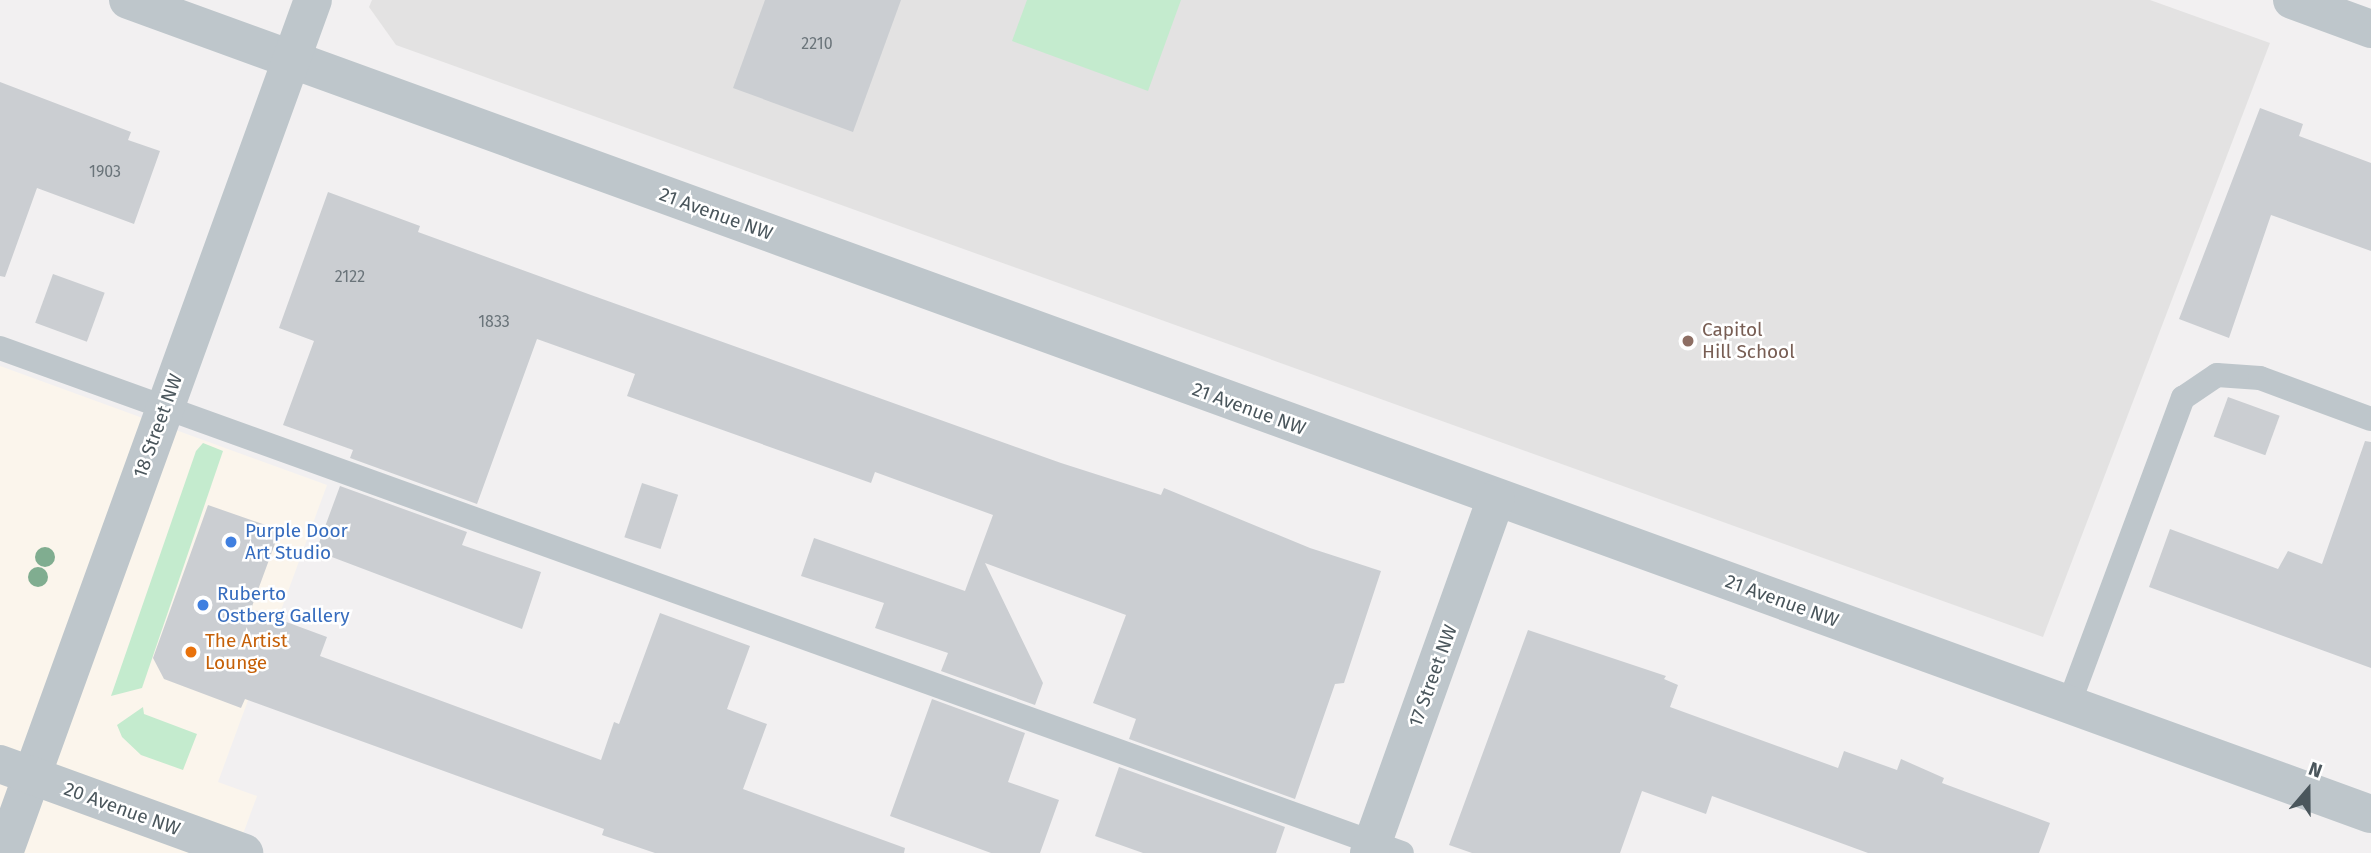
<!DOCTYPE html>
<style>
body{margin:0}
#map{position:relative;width:2371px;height:853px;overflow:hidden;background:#f2f0f1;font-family:"Fira Sans",sans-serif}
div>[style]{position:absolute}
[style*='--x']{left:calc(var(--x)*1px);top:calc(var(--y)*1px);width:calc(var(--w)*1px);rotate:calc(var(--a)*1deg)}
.commercial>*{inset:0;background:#fbf5ec}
.education>*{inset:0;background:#e3e2e2}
.green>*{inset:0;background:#c4ebce}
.building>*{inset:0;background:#cbced2;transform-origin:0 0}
.service>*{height:24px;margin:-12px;padding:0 12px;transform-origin:12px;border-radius:12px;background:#bec6cb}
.minor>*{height:38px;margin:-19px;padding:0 19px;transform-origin:19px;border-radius:19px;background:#bec6cb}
.tertiary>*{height:38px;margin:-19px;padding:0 19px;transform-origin:19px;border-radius:19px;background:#bec6cb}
.trees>*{width:20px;height:20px;margin:-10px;border-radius:50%;background:#80ad90}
.dots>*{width:19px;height:19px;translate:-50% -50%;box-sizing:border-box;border:4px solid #fff;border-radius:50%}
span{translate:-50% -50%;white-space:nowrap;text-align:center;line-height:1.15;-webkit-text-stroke:5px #fff;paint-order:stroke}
.number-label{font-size:16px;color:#6a747a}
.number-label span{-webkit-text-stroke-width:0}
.street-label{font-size:19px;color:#4a565c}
.education-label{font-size:19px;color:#785e54}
.left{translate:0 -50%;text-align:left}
.shop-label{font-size:19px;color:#366cbe}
.food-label{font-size:19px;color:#c56008}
.north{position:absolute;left:2273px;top:755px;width:70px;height:70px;-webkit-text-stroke:5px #fff;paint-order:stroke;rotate:20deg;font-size:19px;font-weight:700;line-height:28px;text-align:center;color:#4a565c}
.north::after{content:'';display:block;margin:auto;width:24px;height:32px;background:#4a565c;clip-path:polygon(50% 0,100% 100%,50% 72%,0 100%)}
</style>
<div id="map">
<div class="commercial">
<div style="clip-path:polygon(0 366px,327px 485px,218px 782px,257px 796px,236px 853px,0 853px)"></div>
</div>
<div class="education">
<div style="clip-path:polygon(372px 0,2150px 0,2270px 43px,2043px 637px,396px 45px,369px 7px)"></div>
</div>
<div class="green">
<div style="clip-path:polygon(1027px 0,1181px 0,1148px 91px,1012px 41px)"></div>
<div style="clip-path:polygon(203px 443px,223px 451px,142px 688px,111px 696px,196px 451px)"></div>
<div style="clip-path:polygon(143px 707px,144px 714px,197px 734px,183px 770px,141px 755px,122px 737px,117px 725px)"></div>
</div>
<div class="building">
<div style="clip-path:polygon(765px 0,901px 0,853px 132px,733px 88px)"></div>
<div style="clip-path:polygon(0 82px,131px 132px,128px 140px,160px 151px,134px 224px,37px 188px,5px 277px,0 276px)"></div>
<div style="clip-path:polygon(2260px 108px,2303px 124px,2299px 136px,2371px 163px,2371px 251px,2271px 215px,2229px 338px,2179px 319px)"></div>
<div style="clip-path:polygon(328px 192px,420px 226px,418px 232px,591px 295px,1061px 463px,1161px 495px,1164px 488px,1310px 548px,1381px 571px,1344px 683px,1335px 684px,1295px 799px,1129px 739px,1136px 719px,1093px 703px,1126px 615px,985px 563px,1043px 683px,1035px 705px,941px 671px,948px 653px,875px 628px,884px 603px,801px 576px,814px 538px,965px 591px,993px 515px,875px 472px,871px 483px,627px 396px,635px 374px,537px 339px,477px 504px,350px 458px,353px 450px,283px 425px,314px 341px,279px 328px)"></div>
<div style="left:53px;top:274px;width:55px;height:52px;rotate:20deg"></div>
<div style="left:2228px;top:397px;width:55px;height:42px;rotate:20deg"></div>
<div style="clip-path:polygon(2365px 441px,2371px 442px,2371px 668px,2149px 587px,2170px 529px,2278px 569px,2288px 551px,2322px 564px)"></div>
<div style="left:642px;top:483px;width:38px;height:57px;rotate:18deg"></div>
<div style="clip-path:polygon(340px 486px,467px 532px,462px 545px,541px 572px,522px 629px,316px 551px)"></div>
<div style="clip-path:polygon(208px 505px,280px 530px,251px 609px,327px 637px,320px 656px,601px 760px,614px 722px,619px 724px,660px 613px,750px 646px,727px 709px,767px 724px,743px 789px,905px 848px,904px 853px,655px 853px,602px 835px,604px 829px,245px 699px,241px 708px,164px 679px,153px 658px)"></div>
<div style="clip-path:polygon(1528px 630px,1666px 676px,1664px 679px,1678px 685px,1670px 707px,1838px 768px,1844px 751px,1897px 770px,1901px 759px,1944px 778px,1942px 783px,2050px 823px,2039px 853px,1868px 853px,1712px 796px,1706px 814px,1642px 791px,1620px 853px,1472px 853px,1449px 845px)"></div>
<div style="clip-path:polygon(932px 699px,1025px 733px,1008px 782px,1059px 800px,1040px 853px,991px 853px,890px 816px)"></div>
<div style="clip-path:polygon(1119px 767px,1285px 827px,1276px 853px,1143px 853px,1095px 836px)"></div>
</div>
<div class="service">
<div style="--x:0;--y:348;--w:1490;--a:19.81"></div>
<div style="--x:2069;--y:704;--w:327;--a:-69.6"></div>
<div style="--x:2183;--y:398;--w:41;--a:-34.1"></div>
<div style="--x:2217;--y:375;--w:43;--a:4"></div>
<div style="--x:2260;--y:378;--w:118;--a:20.3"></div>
</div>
<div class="minor">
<div style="--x:128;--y:0;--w:2386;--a:19.95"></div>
<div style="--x:2292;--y:0;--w:84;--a:20.2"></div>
<div style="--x:4;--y:853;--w:907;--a:-70.09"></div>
<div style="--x:1369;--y:853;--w:376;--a:-70.3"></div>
</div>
<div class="tertiary">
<div style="--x:0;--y:764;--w:260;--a:20"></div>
</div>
<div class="trees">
<div style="left:45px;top:557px"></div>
<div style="left:38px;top:577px"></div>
</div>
<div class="dots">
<div style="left:1688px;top:341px;background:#8d6e63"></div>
<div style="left:231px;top:542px;background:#3f7fe0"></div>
<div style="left:203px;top:605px;background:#3f7fe0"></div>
<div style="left:191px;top:652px;background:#e8710a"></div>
</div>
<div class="number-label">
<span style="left:817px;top:44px">2210</span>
<span style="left:105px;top:172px">1903</span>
<span style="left:350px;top:277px">2122</span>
<span style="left:494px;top:322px">1833</span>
</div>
<div class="street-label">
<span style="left:716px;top:214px;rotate:20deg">21 Avenue NW</span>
<span style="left:1249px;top:409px;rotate:20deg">21 Avenue NW</span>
<span style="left:158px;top:426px;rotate:-70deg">18 Street NW</span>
<span style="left:1782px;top:601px;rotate:20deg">21 Avenue NW</span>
<span style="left:1433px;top:676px;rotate:-70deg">17 Street NW</span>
<span style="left:122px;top:809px;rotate:20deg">20 Avenue NW</span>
</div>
<div class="education-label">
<span class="left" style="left:1702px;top:341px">Capitol<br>Hill School</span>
</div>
<div class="shop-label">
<span class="left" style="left:245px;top:542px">Purple Door<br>Art Studio</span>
<span class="left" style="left:217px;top:605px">Ruberto<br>Ostberg Gallery</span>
</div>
<div class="food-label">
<span class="left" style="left:205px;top:652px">The Artist<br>Lounge</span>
</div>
<div class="north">N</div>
</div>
